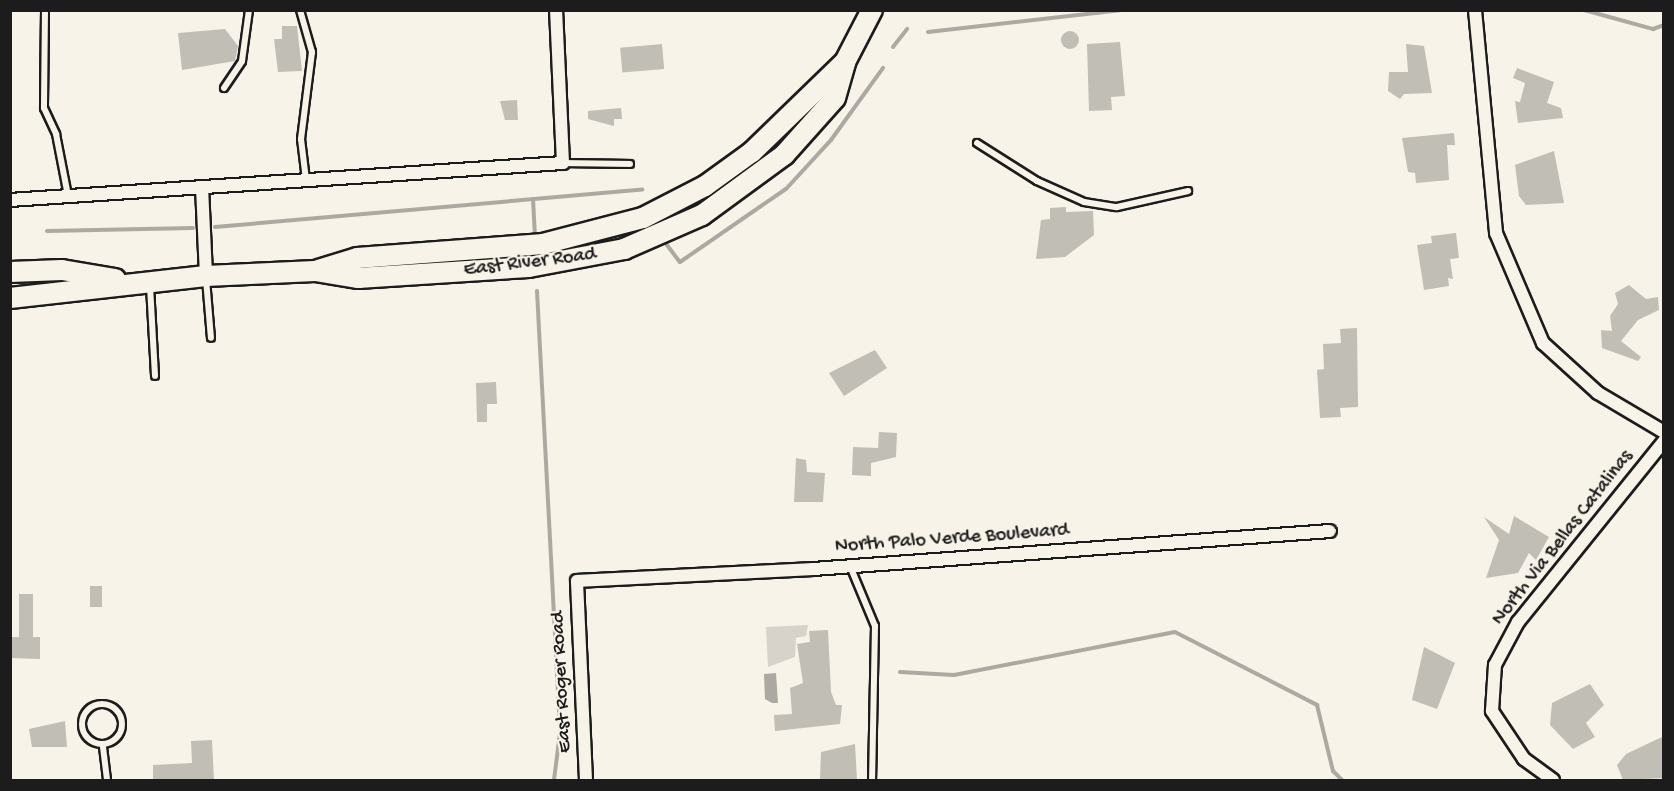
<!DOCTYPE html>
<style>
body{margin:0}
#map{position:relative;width:1674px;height:791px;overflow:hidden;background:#f7f3e8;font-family:"Gochi Hand",sans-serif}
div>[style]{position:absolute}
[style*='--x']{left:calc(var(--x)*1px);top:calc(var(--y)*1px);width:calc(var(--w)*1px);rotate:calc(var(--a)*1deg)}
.green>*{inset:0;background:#d7d3cb}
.water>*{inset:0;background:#aca9a2}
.stream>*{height:4px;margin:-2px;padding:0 2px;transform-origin:2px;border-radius:2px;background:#aca9a2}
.building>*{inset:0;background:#c0beb5;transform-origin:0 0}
.round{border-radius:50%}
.roads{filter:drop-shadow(2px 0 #1c1c1c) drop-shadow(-2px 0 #1c1c1c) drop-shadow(0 2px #1c1c1c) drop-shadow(0 -2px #1c1c1c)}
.lane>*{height:6px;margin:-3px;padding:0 3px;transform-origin:3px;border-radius:3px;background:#f7f3e8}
.lane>.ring{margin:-3px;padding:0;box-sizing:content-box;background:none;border:6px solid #f7f3e8;border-radius:50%}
.street>*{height:12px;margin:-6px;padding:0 6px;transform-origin:6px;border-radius:6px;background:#f7f3e8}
.primary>*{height:20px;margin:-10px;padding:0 10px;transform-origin:10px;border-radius:10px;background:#f7f3e8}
span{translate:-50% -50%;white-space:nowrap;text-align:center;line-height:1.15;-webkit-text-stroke:4.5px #f7f3e8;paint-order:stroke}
.street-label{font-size:20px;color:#1c1c1c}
.frame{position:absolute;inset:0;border:12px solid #1c1c1c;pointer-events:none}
</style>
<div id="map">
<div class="green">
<div style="clip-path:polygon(808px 625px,806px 636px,796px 638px,795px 657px,768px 667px,766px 627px)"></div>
</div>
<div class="water">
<div style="clip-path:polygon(776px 673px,778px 703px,772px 703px,765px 699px,764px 674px)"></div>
</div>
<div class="stream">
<div style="--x:1584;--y:10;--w:72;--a:15.4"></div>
<div style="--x:1653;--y:29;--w:12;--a:-20"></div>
<div style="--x:928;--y:32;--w:193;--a:-6.5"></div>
<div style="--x:893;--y:47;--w:23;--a:-52"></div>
<div style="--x:533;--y:199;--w:34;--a:87"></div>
<div style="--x:215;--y:227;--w:429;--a:-5"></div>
<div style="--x:47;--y:231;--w:146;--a:-1.2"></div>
<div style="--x:667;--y:245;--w:21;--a:53"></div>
<div style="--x:680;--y:262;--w:129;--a:-34.6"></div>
<div style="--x:786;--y:189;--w:67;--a:-47.4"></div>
<div style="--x:831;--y:140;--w:89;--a:-54.2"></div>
<div style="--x:537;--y:291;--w:443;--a:87"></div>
<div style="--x:560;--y:733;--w:47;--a:97.3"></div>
<div style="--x:900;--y:672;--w:54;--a:3.2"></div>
<div style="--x:954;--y:675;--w:225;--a:-11"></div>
<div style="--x:1175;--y:632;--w:160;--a:27.2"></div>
<div style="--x:1317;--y:705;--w:68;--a:76.4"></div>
<div style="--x:1333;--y:771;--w:13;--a:45"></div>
</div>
<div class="building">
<div style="clip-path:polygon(282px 26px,297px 26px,302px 71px,278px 72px,274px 39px,282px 39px)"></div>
<div style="clip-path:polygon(225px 29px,238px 46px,235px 61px,182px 70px,178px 33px)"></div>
<div class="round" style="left:1061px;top:31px;width:18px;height:18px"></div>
<div style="clip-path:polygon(1120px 42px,1125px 96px,1111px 97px,1112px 110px,1089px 111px,1087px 44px)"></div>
<div style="left:662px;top:44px;width:25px;height:42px;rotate:85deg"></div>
<div style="clip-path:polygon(1406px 44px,1424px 46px,1432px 93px,1404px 94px,1400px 99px,1388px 91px,1389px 72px,1408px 72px)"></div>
<div style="clip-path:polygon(1517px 68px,1554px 82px,1547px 103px,1561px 108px,1563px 118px,1518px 123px,1515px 101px,1520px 102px,1525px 83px,1513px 78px)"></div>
<div style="clip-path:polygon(517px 100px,518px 120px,505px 120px,500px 101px)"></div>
<div style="clip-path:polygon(621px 108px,622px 119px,614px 119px,614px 126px,588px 119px,588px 111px)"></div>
<div style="clip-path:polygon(1454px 133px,1455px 145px,1447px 145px,1449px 180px,1416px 183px,1415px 173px,1408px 172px,1402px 138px)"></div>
<div style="clip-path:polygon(1554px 151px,1564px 203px,1526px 205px,1519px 196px,1515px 165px)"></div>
<div style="clip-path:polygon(1066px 207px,1066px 212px,1093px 211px,1094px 235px,1065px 257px,1036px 259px,1041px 220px,1050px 219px,1050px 208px)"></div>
<div style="clip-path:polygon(1456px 233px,1459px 258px,1450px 259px,1453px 279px,1448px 278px,1449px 286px,1424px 290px,1417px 245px,1432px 243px,1431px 236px)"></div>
<div style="clip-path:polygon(1629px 285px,1646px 299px,1658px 297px,1659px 310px,1638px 320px,1621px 341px,1641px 357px,1638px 361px,1602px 348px,1601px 330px,1612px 331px,1610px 316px,1618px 304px,1615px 293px)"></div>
<div style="clip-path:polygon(1357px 328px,1358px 407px,1340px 408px,1341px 417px,1320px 418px,1317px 370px,1324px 369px,1323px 344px,1341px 343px,1340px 329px)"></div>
<div style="clip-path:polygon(875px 350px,887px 368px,844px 396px,829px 373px)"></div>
<div style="clip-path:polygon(496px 382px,497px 404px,487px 404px,487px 422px,477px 422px,476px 383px)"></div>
<div style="clip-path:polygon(879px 432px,897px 433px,896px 457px,871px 463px,871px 476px,852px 475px,853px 447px,878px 448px)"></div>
<div style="clip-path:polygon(796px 458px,806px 460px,807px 472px,825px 473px,823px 502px,794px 502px)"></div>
<div style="clip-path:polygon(1514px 516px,1549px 537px,1536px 560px,1529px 553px,1518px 573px,1486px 578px,1499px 540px,1484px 517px,1509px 534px)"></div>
<div style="left:90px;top:586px;width:12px;height:21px"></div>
<div style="clip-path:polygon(19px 594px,33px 594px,33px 637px,40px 637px,40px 659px,10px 658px,10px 637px,19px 637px)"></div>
<div style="clip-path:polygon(828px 630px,831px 692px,836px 705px,842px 705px,840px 724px,775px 731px,774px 715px,792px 714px,790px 688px,803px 683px,797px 644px,810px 642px,809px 631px)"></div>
<div style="clip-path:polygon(1424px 647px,1455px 663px,1437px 709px,1412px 700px)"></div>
<div style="clip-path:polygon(1590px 684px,1604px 705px,1586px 723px,1595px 737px,1573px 749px,1550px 725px,1552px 703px)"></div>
<div style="clip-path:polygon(65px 721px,67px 747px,32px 747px,29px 729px)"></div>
<div style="clip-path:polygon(1664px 736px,1664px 778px,1623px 780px,1617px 765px,1626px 754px)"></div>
<div style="clip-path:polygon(212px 740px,214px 780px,153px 780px,153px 765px,192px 763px,191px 741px)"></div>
<div style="clip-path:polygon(855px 744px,857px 780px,820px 780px,821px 752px)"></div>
</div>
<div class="roads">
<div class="lane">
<div style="--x:45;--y:10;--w:98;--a:90.6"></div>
<div style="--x:44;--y:108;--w:29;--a:65"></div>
<div style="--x:56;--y:134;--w:63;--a:79"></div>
<div style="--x:300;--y:10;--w:44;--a:74.1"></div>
<div style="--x:312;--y:52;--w:88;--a:97.2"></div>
<div style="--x:301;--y:139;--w:41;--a:83"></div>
<div style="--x:224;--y:88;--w:32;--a:-56"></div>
<div style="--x:242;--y:61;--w:51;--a:-82.2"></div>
<div style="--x:977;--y:143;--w:71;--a:32.3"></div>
<div style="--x:1037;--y:181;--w:51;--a:24.1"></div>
<div style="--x:1084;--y:202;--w:33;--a:9"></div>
<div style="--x:1117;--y:207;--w:73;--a:-12.7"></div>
<div style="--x:563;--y:163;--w:67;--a:0.9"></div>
<div style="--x:206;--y:279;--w:59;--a:85.2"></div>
<div style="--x:150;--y:286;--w:90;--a:86.8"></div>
<div style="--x:850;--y:566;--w:65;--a:67.4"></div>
<div style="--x:875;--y:626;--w:154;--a:91.1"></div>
<div class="ring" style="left:82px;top:704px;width:34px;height:34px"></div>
<div style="--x:103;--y:747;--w:33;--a:83"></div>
</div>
<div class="street">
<div style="--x:1475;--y:10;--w:224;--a:84.6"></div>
<div style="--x:1496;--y:233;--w:120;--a:66.9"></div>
<div style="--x:1543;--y:343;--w:74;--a:42.3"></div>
<div style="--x:1598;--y:393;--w:77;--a:30.6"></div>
<div style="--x:202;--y:187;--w:89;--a:87.4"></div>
<div style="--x:10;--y:200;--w:554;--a:-3.83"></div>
<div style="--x:563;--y:163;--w:153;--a:-92.6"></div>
<div style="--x:586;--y:780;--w:199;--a:-92.6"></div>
<div style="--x:577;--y:581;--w:236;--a:-2.9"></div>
<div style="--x:813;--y:569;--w:518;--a:-4.2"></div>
<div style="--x:1553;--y:780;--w:36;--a:-144"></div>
<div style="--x:1524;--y:759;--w:58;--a:-123.7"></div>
<div style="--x:1492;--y:711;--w:46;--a:-86.3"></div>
<div style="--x:1495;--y:665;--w:49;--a:-61.9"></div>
<div style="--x:1518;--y:622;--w:233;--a:-51.1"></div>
</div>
<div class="primary">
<div style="--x:318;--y:270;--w:41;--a:-17.1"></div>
<div style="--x:357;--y:258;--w:187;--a:-4.3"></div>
<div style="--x:543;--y:244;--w:103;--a:-14.6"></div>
<div style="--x:643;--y:218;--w:70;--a:-27.3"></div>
<div style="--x:705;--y:186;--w:58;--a:-35.9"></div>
<div style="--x:752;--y:152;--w:129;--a:-44.1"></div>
<div style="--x:10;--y:272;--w:52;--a:-2.2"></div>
<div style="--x:62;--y:270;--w:54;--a:9.6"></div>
<div style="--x:10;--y:298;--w:197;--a:-6.4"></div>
<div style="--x:206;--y:276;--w:109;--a:-2.6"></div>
<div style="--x:315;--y:271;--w:44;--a:9.2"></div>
<div style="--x:358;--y:278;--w:171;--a:-3.7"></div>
<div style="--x:529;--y:267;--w:97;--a:-10.7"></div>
<div style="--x:624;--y:249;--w:85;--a:-23.6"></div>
<div style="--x:702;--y:215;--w:102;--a:-36.2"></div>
<div style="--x:784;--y:155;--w:76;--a:-48.2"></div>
<div style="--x:835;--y:98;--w:37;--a:-74"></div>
<div style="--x:845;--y:62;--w:59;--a:-62.6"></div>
</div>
</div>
<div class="street-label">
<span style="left:530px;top:263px;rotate:-7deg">East River Road</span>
<span style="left:1563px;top:538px;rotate:-52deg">North Via Bellas Catalinas</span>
<span style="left:952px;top:539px;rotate:-4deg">North Palo Verde Boulevard</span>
<span style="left:562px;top:682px;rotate:-93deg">East Roger Road</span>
</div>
<div class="frame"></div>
</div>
